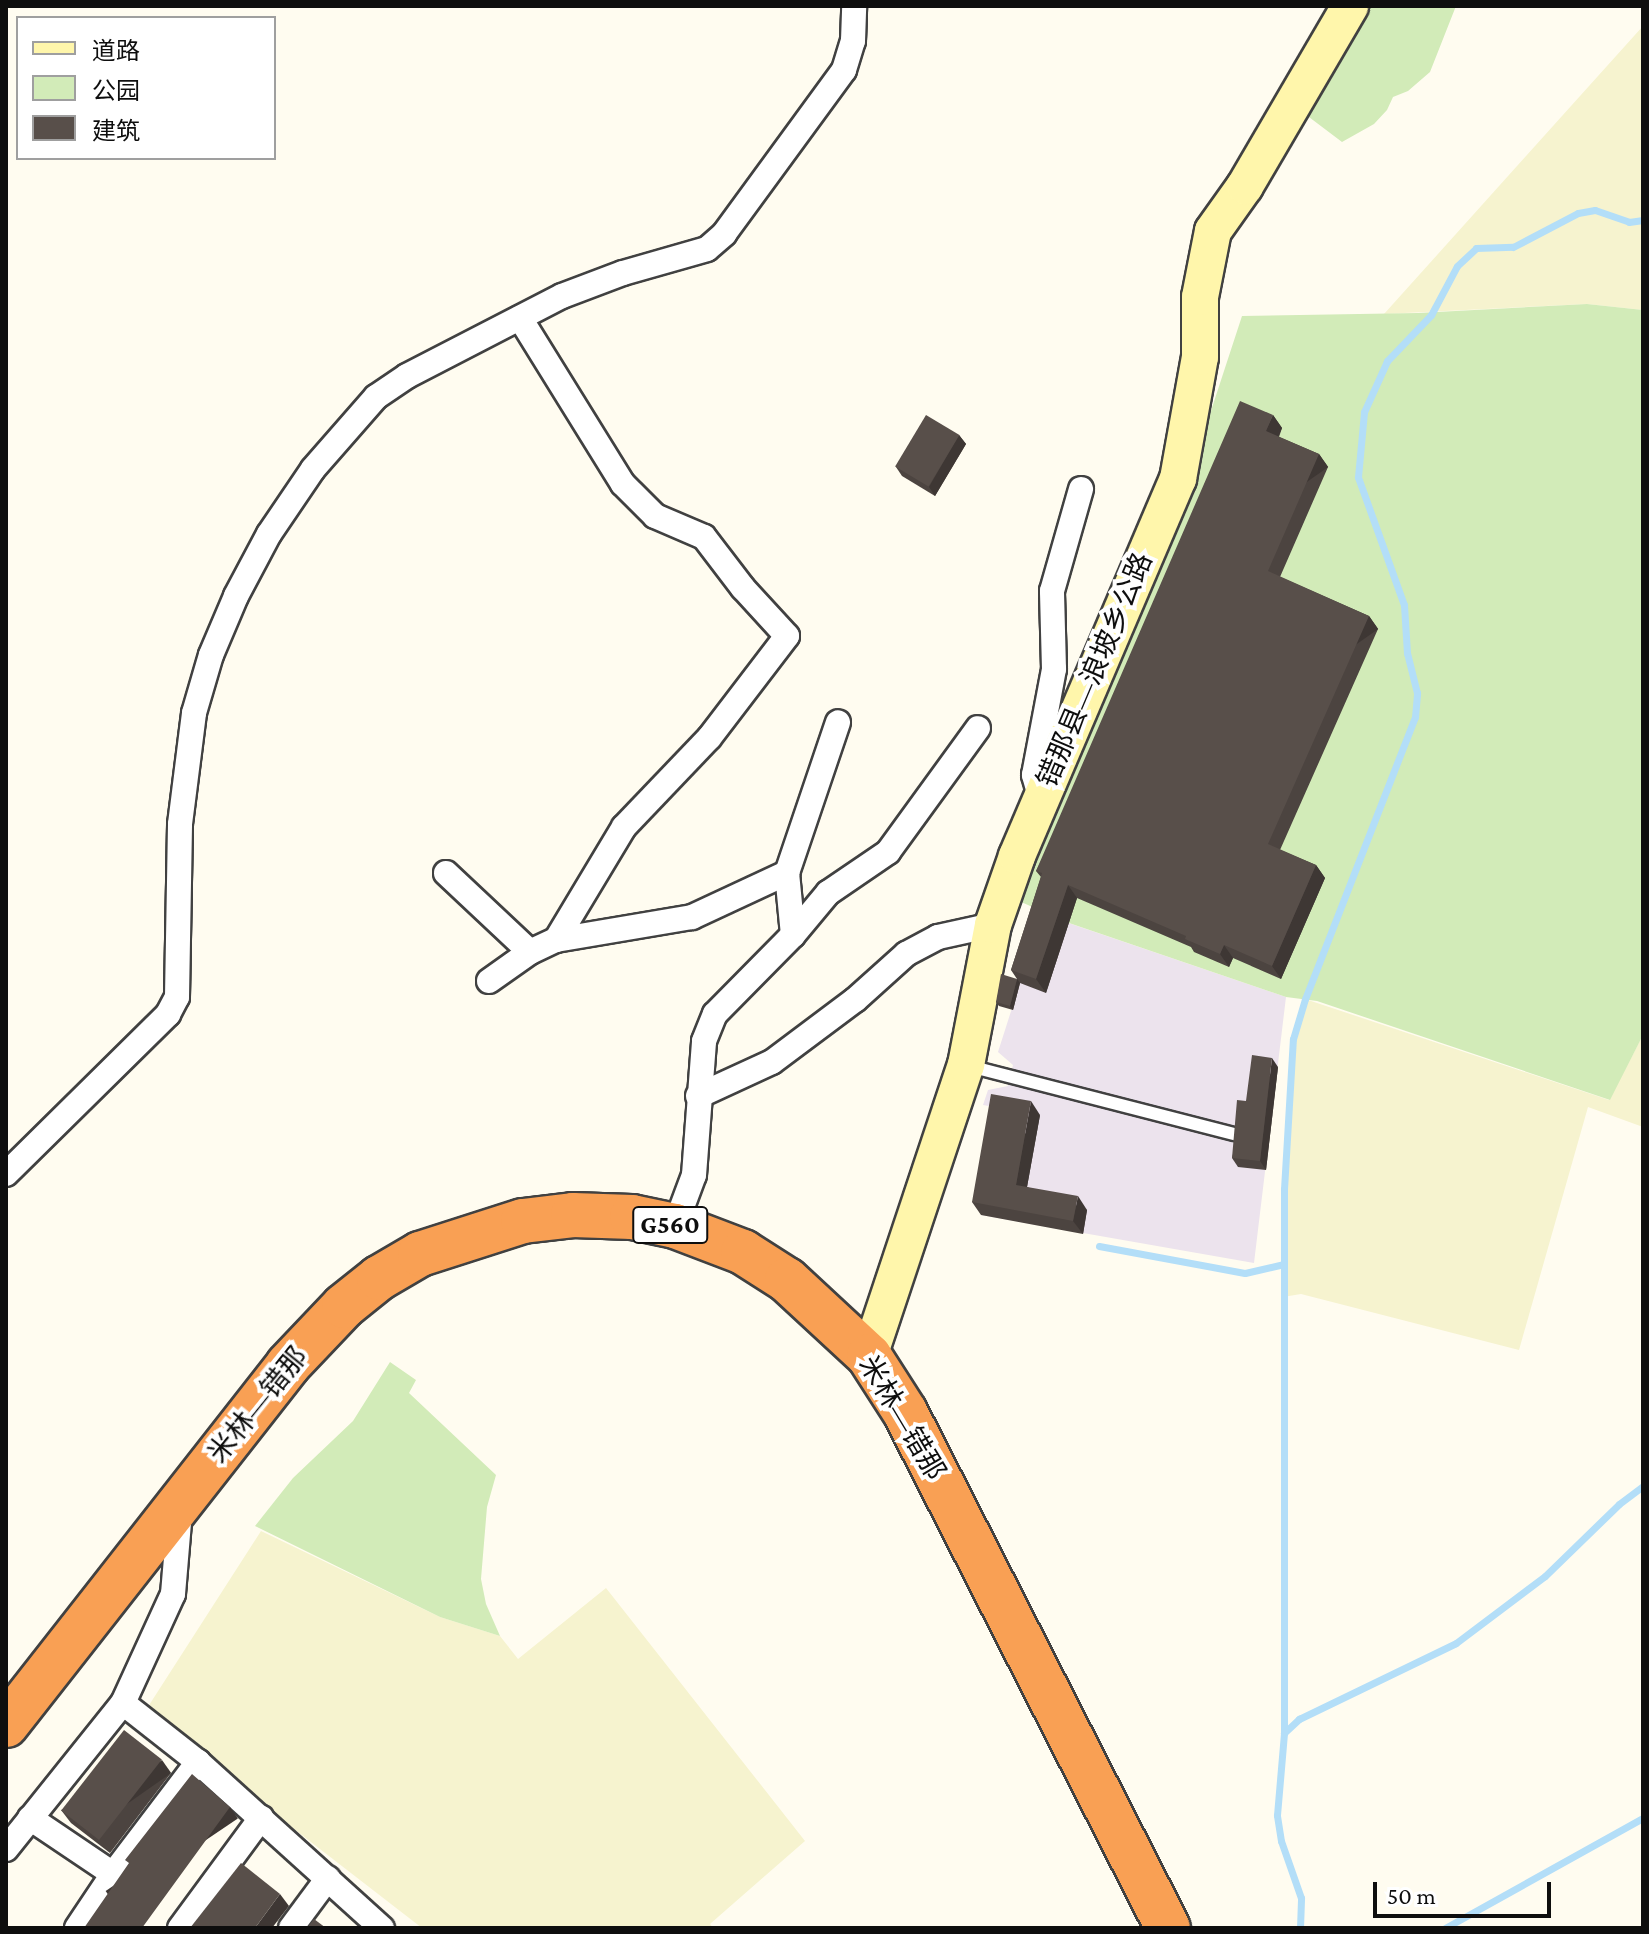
<!DOCTYPE html>
<meta charset="utf-8">
<style>
body{margin:0}
#map{position:relative;width:1649px;height:1934px;overflow:hidden;background:#fffcf0;font-family:"Crimson Pro","Noto Sans SC",serif}
div>[style]{position:absolute}
[style*='--x']{left:calc(var(--x)*1px);top:calc(var(--y)*1px);width:calc(var(--w)*1px);rotate:calc(var(--a)*1deg)}
.industrial>*{inset:0;background:#ece3ed}
.farmland>*{inset:0;background:#f6f3cf}
.green>*{inset:0;background:#d2ebb8}
.stream>*{height:7px;margin:-3.5px;padding:0 3.5px;transform-origin:3.5px;border-radius:3.5px;background:#b3def8}
.roads{filter:drop-shadow(2px 0 #414141) drop-shadow(-2px 0 #414141) drop-shadow(0 2px #414141) drop-shadow(0 -2px #414141)}
.lane>*{height:12px;margin:-6px;padding:0 6px;transform-origin:6px;border-radius:6px;background:#fff}
.street>*{height:24px;margin:-12px;padding:0 12px;transform-origin:12px;border-radius:12px;background:#fff}
.secondary>*{height:36px;margin:-18px;padding:0 18px;transform-origin:18px;border-radius:18px;background:#fff6ab}
.highway>*{height:44px;margin:-22px;padding:0 22px;transform-origin:22px;border-radius:22px;background:#f9a054}
.wall>*{inset:0;background:#4c4440}
.shaded-wall>*{inset:0;background:#3e3734;transform-origin:0 0}
.building>*{inset:0;background:#584f4a;transform-origin:0 0}
span{translate:-50% -50%;white-space:nowrap;text-align:center;line-height:1.15;-webkit-text-stroke:8px #fff;paint-order:stroke}
.shield-label span{padding:2px 6px;background:#fff;border:2px solid;border-radius:6px;-webkit-text-stroke-width:0}
.shield-label{font-size:26px;color:#0e0e0e;font-weight:700}
.street-label{font-size:28px;color:#0e0e0e}
.frame{position:absolute;inset:0;border:8px solid #0e0e0e;pointer-events:none}
.legend{position:absolute;left:16px;top:16px;width:260px;height:144px;box-sizing:border-box;background:#fff;border:2px solid #9f9f9f;margin:0;padding:10px 14px;list-style:none;font-size:24px;color:#0e0e0e}
.legend li{display:flex;align-items:center;gap:16px;height:40px}
.legend b{width:40px;border:2px solid #9f9f9f}
.scale{position:absolute;left:1373px;top:1882px;width:178px;height:36px;box-sizing:border-box;border:4px solid #0e0e0e;border-top:0;padding-left:10px;font-size:24px;line-height:28px;white-space:nowrap;color:#0e0e0e;-webkit-text-stroke:6px #fff;paint-order:stroke}
</style>
<div id="map">
<div class="industrial">
<div style="clip-path:polygon(1042px 914px,1286px 997px,1254px 1263px,981px 1215px,1000px 1108px,983px 1105px,988px 1090px,1008px 1086px,1013px 1065px,998px 1052px)"></div>
</div>
<div class="farmland">
<div style="clip-path:polygon(1643px 26px,1643px 310px,1587px 304px,1384px 314px)"></div>
<div style="clip-path:polygon(1305px 999px,1609px 1100px,1643px 1035px,1643px 1127px,1588px 1107px,1519px 1350px,1301px 1294px,1283px 1297px,1284px 1189px,1293px 1039px)"></div>
<div style="clip-path:polygon(261px 1531px,440px 1617px,500px 1636px,518px 1659px,606px 1588px,805px 1841px,710px 1924px,713px 1928px,422px 1928px,144px 1713px)"></div>
</div>
<div class="green">
<div style="clip-path:polygon(1364px 6px,1456px 6px,1430px 72px,1408px 91px,1393px 97px,1387px 110px,1374px 124px,1342px 142px,1301px 111px)"></div>
<div style="clip-path:polygon(1587px 304px,1643px 310px,1643px 1035px,1610px 1100px,1317px 1001px,1286px 997px,1069px 923px,1012px 898px,1187px 484px,1242px 316px,1418px 313px)"></div>
<div style="clip-path:polygon(390px 1362px,416px 1380px,409px 1393px,496px 1475px,487px 1507px,481px 1579px,486px 1604px,500px 1636px,440px 1617px,255px 1526px,293px 1478px,353px 1421px)"></div>
</div>
<div class="stream">
<div style="--x:1099;--y:1246;--w:148;--a:10.5"></div>
<div style="--x:1245;--y:1273;--w:40;--a:-13"></div>
<div style="--x:1284;--y:1733;--w:544;--a:-90"></div>
<div style="--x:1284;--y:1189;--w:150;--a:-86.6"></div>
<div style="--x:1293;--y:1039;--w:42;--a:-73.3"></div>
<div style="--x:1305;--y:999;--w:303;--a:-68.7"></div>
<div style="--x:1415;--y:717;--w:24;--a:-85"></div>
<div style="--x:1417;--y:693;--w:41;--a:-104"></div>
<div style="--x:1407;--y:653;--w:48;--a:-93.6"></div>
<div style="--x:1404;--y:605;--w:136;--a:-109.8"></div>
<div style="--x:1358;--y:477;--w:65;--a:-84.7"></div>
<div style="--x:1364;--y:412;--w:56;--a:-65.7"></div>
<div style="--x:1387;--y:361;--w:64;--a:-46.3"></div>
<div style="--x:1431;--y:315;--w:55;--a:-62"></div>
<div style="--x:1457;--y:266;--w:26;--a:-43"></div>
<div style="--x:1476;--y:248;--w:37;--a:-2"></div>
<div style="--x:1513;--y:247;--w:73;--a:-27.6"></div>
<div style="--x:1578;--y:213;--w:17;--a:-10"></div>
<div style="--x:1595;--y:210;--w:36;--a:19"></div>
<div style="--x:1629;--y:222;--w:14;--a:-8"></div>
<div style="--x:1300;--y:1928;--w:30;--a:-88"></div>
<div style="--x:1301;--y:1898;--w:60;--a:-109.3"></div>
<div style="--x:1281;--y:1841;--w:26;--a:-99"></div>
<div style="--x:1277;--y:1815;--w:82;--a:-85.1"></div>
<div style="--x:1284;--y:1733;--w:21;--a:-43"></div>
<div style="--x:1299;--y:1719;--w:174;--a:-25.8"></div>
<div style="--x:1456;--y:1643;--w:111;--a:-37"></div>
<div style="--x:1545;--y:1576;--w:103;--a:-44.2"></div>
<div style="--x:1619;--y:1504;--w:30;--a:-37"></div>
<div style="--x:1445;--y:1928;--w:227;--a:-29.1"></div>
</div>
<div class="roads">
<div class="lane">
<div style="--x:969;--y:1066;--w:274;--a:14.4"></div>
</div>
<div class="street">
<div style="--x:520;--y:318;--w:195;--a:58.2"></div>
<div style="--x:623;--y:484;--w:45;--a:45"></div>
<div style="--x:655;--y:516;--w:53;--a:23.2"></div>
<div style="--x:704;--y:537;--w:64;--a:52.6"></div>
<div style="--x:743;--y:588;--w:65;--a:47.5"></div>
<div style="--x:787;--y:636;--w:128;--a:127.4"></div>
<div style="--x:709;--y:738;--w:123;--a:133.7"></div>
<div style="--x:624;--y:827;--w:132;--a:121"></div>
<div style="--x:1040;--y:796;--w:22;--a:-106"></div>
<div style="--x:1034;--y:775;--w:108;--a:-79.3"></div>
<div style="--x:1054;--y:669;--w:78;--a:-91.5"></div>
<div style="--x:1052;--y:591;--w:106;--a:-74.1"></div>
<div style="--x:446;--y:873;--w:115;--a:43.2"></div>
<div style="--x:793;--y:935;--w:62;--a:-95.5"></div>
<div style="--x:787;--y:873;--w:159;--a:-71.3"></div>
<div style="--x:489;--y:981;--w:50;--a:-35.3"></div>
<div style="--x:530;--y:952;--w:29;--a:-25"></div>
<div style="--x:556;--y:940;--w:138;--a:-9.6"></div>
<div style="--x:692;--y:917;--w:105;--a:-24.9"></div>
<div style="--x:698;--y:1096;--w:81;--a:-24.7"></div>
<div style="--x:772;--y:1062;--w:104;--a:-36.8"></div>
<div style="--x:855;--y:1000;--w:69;--a:-42"></div>
<div style="--x:906;--y:954;--w:36;--a:-28"></div>
<div style="--x:938;--y:937;--w:56;--a:-12.3"></div>
<div style="--x:6;--y:1174;--w:228;--a:-44.6"></div>
<div style="--x:168;--y:1014;--w:19;--a:-62"></div>
<div style="--x:177;--y:997;--w:173;--a:-89"></div>
<div style="--x:180;--y:824;--w:112;--a:-82.8"></div>
<div style="--x:194;--y:713;--w:60;--a:-73.7"></div>
<div style="--x:211;--y:655;--w:64;--a:-67"></div>
<div style="--x:236;--y:596;--w:70;--a:-62"></div>
<div style="--x:269;--y:534;--w:78;--a:-55.9"></div>
<div style="--x:313;--y:469;--w:96;--a:-48.8"></div>
<div style="--x:376;--y:397;--w:37;--a:-34"></div>
<div style="--x:407;--y:376;--w:174;--a:-27.3"></div>
<div style="--x:562;--y:296;--w:65;--a:-20.7"></div>
<div style="--x:623;--y:273;--w:87;--a:-15.9"></div>
<div style="--x:707;--y:249;--w:23;--a:-41"></div>
<div style="--x:724;--y:234;--w:203;--a:-53.8"></div>
<div style="--x:844;--y:70;--w:30;--a:-73"></div>
<div style="--x:853;--y:41;--w:35;--a:-88"></div>
<div style="--x:675;--y:1226;--w:54;--a:-69.6"></div>
<div style="--x:694;--y:1175;--w:134;--a:-85.7"></div>
<div style="--x:704;--y:1041;--w:29;--a:-68"></div>
<div style="--x:715;--y:1014;--w:111;--a:-45.4"></div>
<div style="--x:793;--y:935;--w:55;--a:-50.2"></div>
<div style="--x:828;--y:893;--w:73;--a:-34.3"></div>
<div style="--x:888;--y:852;--w:153;--a:-54"></div>
<div style="--x:123;--y:1703;--w:95;--a:38.2"></div>
<div style="--x:198;--y:1762;--w:248;--a:42.1"></div>
<div style="--x:30;--y:1818;--w:100;--a:34"></div>
<div style="--x:6;--y:1849;--w:187;--a:-51.3"></div>
<div style="--x:123;--y:1703;--w:120;--a:-65.4"></div>
<div style="--x:173;--y:1594;--w:83;--a:-85.2"></div>
<div style="--x:77;--y:1928;--w:65;--a:-56.3"></div>
<div style="--x:113;--y:1874;--w:141;--a:-52.8"></div>
<div style="--x:180;--y:1928;--w:137;--a:-53.6"></div>
<div style="--x:291;--y:1928;--w:62;--a:-53.5"></div>
</div>
<div class="secondary">
<div style="--x:869;--y:1356;--w:307;--a:-71.6"></div>
<div style="--x:966;--y:1065;--w:143;--a:-79.1"></div>
<div style="--x:993;--y:925;--w:73;--a:-70.8"></div>
<div style="--x:1017;--y:856;--w:410;--a:-66.9"></div>
<div style="--x:1178;--y:479;--w:124;--a:-79.8"></div>
<div style="--x:1200;--y:357;--w:60;--a:-90"></div>
<div style="--x:1200;--y:297;--w:67;--a:-78.9"></div>
<div style="--x:1213;--y:231;--w:55;--a:-54.6"></div>
<div style="--x:1245;--y:186;--w:208;--a:-59.7"></div>
</div>
<div class="highway">
<div style="--x:6;--y:1725;--w:457;--a:-51.9"></div>
<div style="--x:288;--y:1365;--w:81;--a:-46.5"></div>
<div style="--x:344;--y:1306;--w:45;--a:-38.7"></div>
<div style="--x:379;--y:1278;--w:48;--a:-30.3"></div>
<div style="--x:420;--y:1254;--w:108;--a:-17.8"></div>
<div style="--x:523;--y:1221;--w:50;--a:-6.8"></div>
<div style="--x:573;--y:1215;--w:59;--a:1.9"></div>
<div style="--x:632;--y:1217;--w:44;--a:11.8"></div>
<div style="--x:675;--y:1226;--w:73;--a:20.9"></div>
<div style="--x:743;--y:1252;--w:52;--a:32.5"></div>
<div style="--x:787;--y:1280;--w:112;--a:42.8"></div>
<div style="--x:869;--y:1356;--w:67;--a:57.3"></div>
<div style="--x:905;--y:1412;--w:579;--a:62.99"></div>
</div>
</div>
<div class="wall">
<div style="clip-path:polygon(1273px 415px,1282px 428px,1279px 437px,1319px 454px,1328px 467px,1280px 577px,1369px 616px,1378px 629px,1280px 850px,1316px 865px,1325px 878px,1281px 979px,1233px 958px,1229px 967px,1194px 952px,1191px 947px,1077px 898px,1046px 993px,1020px 983px,1013px 1010px,999px 1006px,996px 1002px,1017px 979px,1011px 970px,1041px 877px,1036px 871px)"></div>
<div style="clip-path:polygon(959px 435px,966px 444px,935px 496px,902px 476px,896px 467px)"></div>
<div style="clip-path:polygon(1278px 1067px,1266px 1170px,1238px 1167px,1232px 1158px,1246px 1101px)"></div>
<div style="clip-path:polygon(1040px 1115px,1027px 1187px,1087px 1210px,1083px 1234px,981px 1215px,972px 1202px)"></div>
<div style="clip-path:polygon(171px 1773px,110px 1853px,71px 1823px,61px 1810px)"></div>
</div>
<div class="shaded-wall">
<div style="clip-path:polygon(1273px 415px,1282px 428px,1275px 444px,1266px 431px)"></div>
<div style="clip-path:polygon(959px 435px,966px 444px,935px 496px,929px 487px)"></div>
<div style="left:1319px;top:454px;width:16px;height:128px;rotate:55deg"></div>
<div style="left:1369px;top:616px;width:16px;height:249px;rotate:55deg"></div>
<div style="clip-path:polygon(1316px 865px,1325px 878px,1281px 979px,1272px 966px)"></div>
<div style="clip-path:polygon(1068px 885px,1077px 898px,1046px 993px,1036px 979px)"></div>
<div style="clip-path:polygon(1224px 945px,1233px 958px,1229px 967px,1220px 954px)"></div>
<div style="clip-path:polygon(1017px 979px,1020px 983px,1013px 1010px,1010px 1006px)"></div>
<div style="clip-path:polygon(1272px 1058px,1278px 1067px,1266px 1170px,1260px 1161px)"></div>
<div style="clip-path:polygon(1031px 1101px,1040px 1115px,1025px 1198px,1016px 1185px)"></div>
<div style="clip-path:polygon(1078px 1196px,1087px 1210px,1083px 1234px,1073px 1221px)"></div>
<div style="left:162px;top:1760px;width:16px;height:101px;rotate:55deg"></div>
<div style="left:230px;top:1807px;width:14px;height:150px;rotate:56deg"></div>
<div style="clip-path:polygon(280px 1894px,289px 1906px,272px 1928px,255px 1928px)"></div>
</div>
<div class="building">
<div style="clip-path:polygon(1240px 401px,1273px 415px,1266px 431px,1319px 454px,1268px 571px,1369px 616px,1268px 844px,1316px 865px,1272px 966px,1224px 945px,1220px 954px,1185px 939px,1186px 936px,1068px 885px,1036px 979px,1011px 970px,1042px 873px,1036px 871px)"></div>
<div style="left:926px;top:415px;width:39px;height:60px;rotate:31deg"></div>
<div style="clip-path:polygon(1001px 974px,1017px 979px,1010px 1006px,996px 1002px)"></div>
<div style="clip-path:polygon(1252px 1055px,1272px 1058px,1260px 1161px,1232px 1158px,1237px 1100px,1246px 1101px)"></div>
<div style="clip-path:polygon(991px 1094px,1031px 1101px,1016px 1185px,1078px 1196px,1073px 1221px,972px 1202px)"></div>
<div style="left:124px;top:1730px;width:48px;height:102px;rotate:38deg"></div>
<div style="clip-path:polygon(192px 1774px,230px 1807px,142px 1928px,84px 1928px,129px 1863px,125px 1860px)"></div>
<div style="clip-path:polygon(241px 1863px,280px 1894px,255px 1928px,190px 1928px)"></div>
<div style="clip-path:polygon(314px 1919px,326px 1928px,307px 1928px)"></div>
</div>
<div class="shield-label">
<span style="left:670px;top:1225px">G560</span>
</div>
<div class="street-label">
<span style="left:1095px;top:670px;rotate:-67deg">错那县—浪坡乡公路</span>
<span style="left:258px;top:1405px;rotate:-51deg">米林—错那</span>
<span style="left:902px;top:1418px;rotate:59deg">米林—错那</span>
</div>
<div class="frame"></div>
<ul class="legend">
<li><b style="height:10px;background:#fff6ab"></b>道路</li>
<li><b style="height:22px;background:#d2ebb8"></b>公园</li>
<li><b style="height:22px;background:#584f4a"></b>建筑</li>
</ul>
<div class="scale">50 m</div>
</div>
